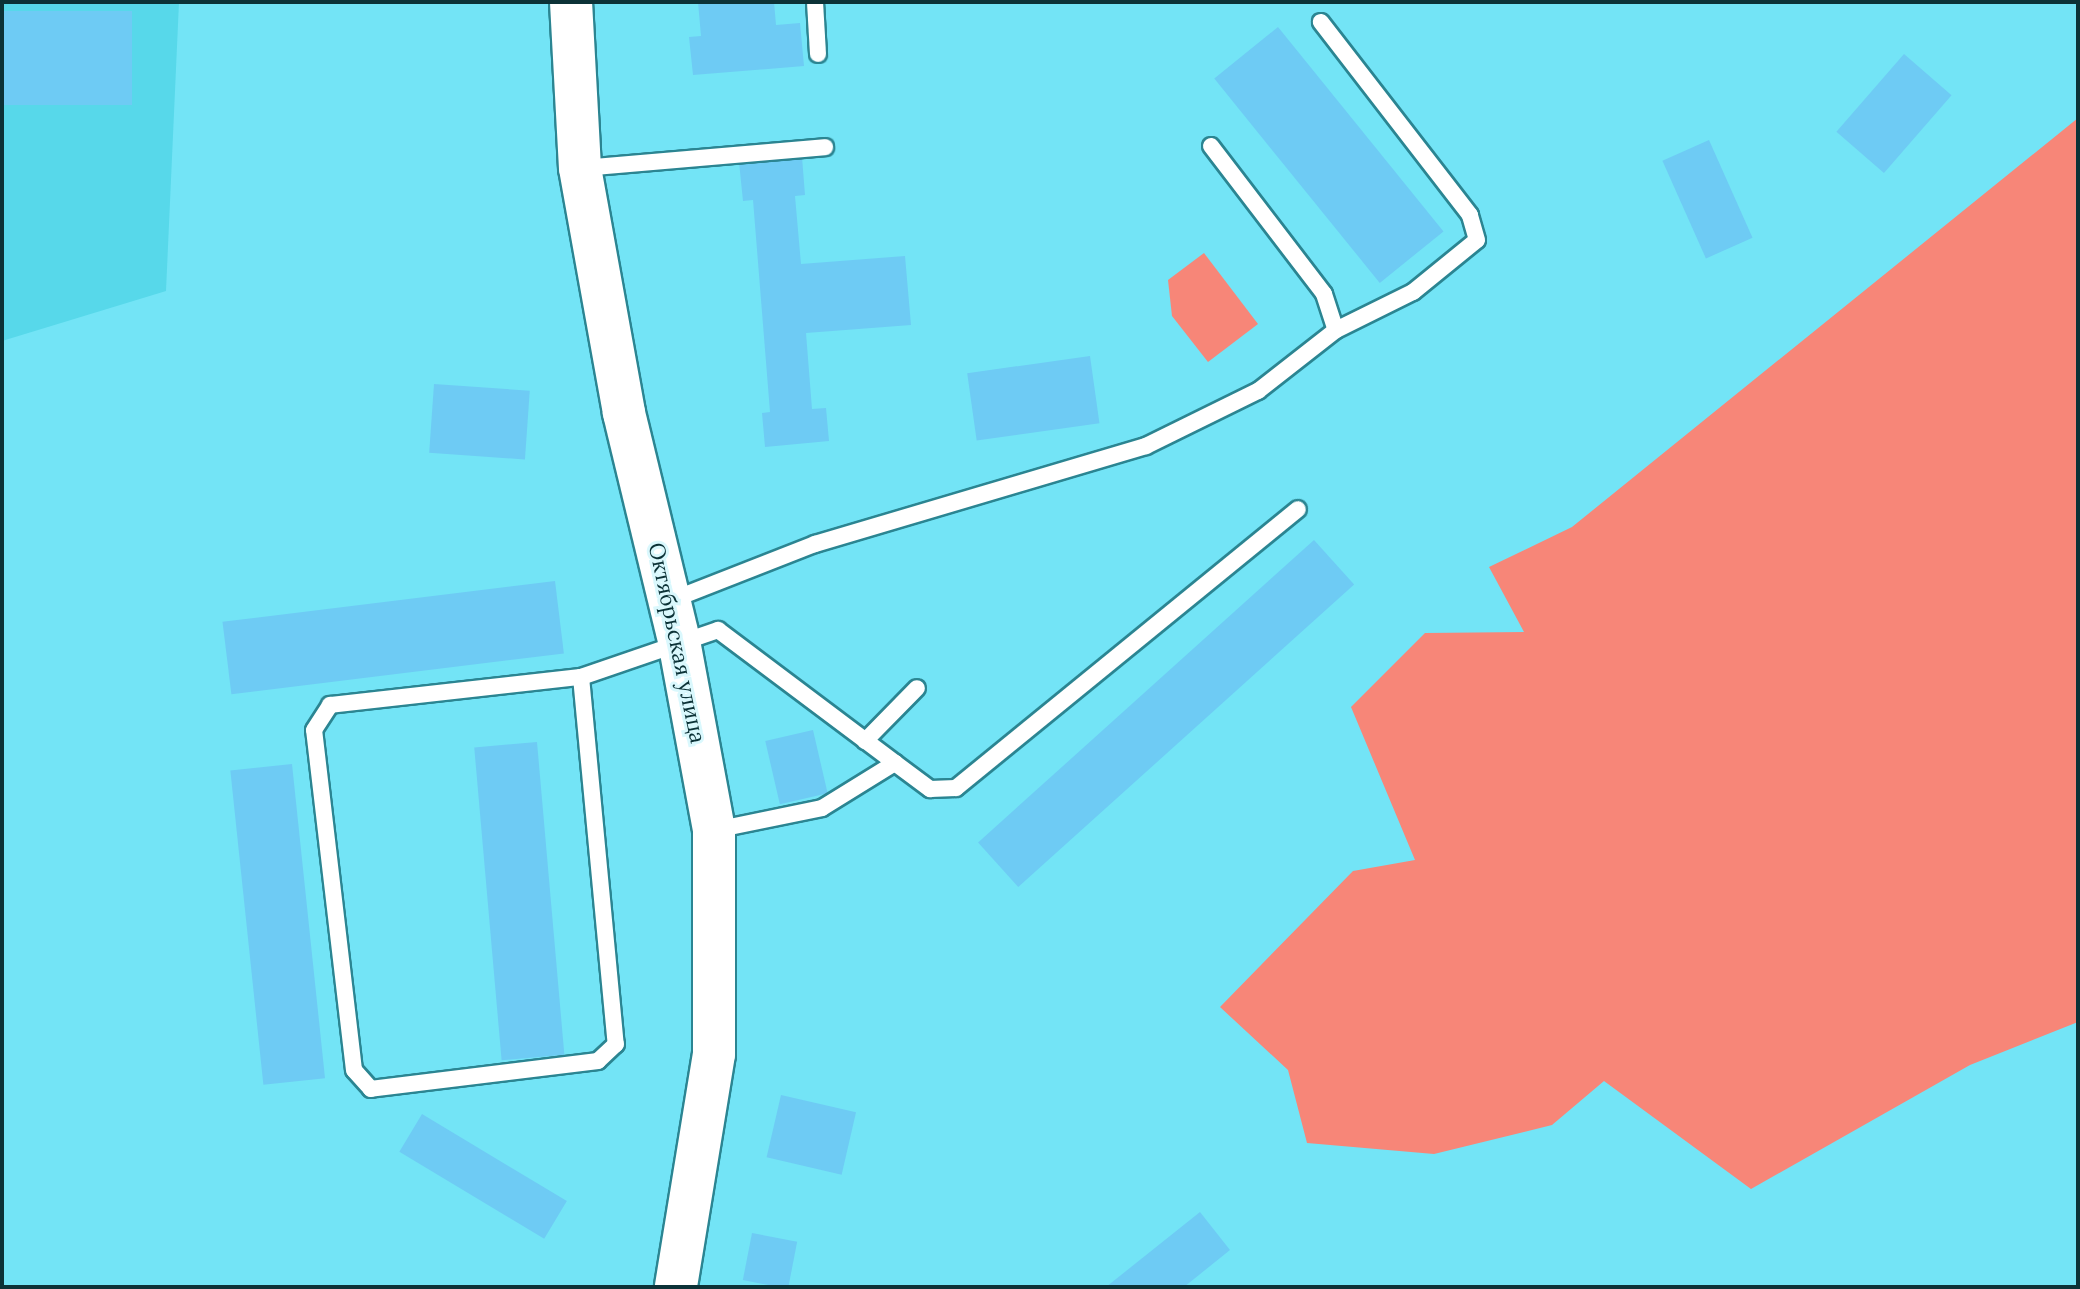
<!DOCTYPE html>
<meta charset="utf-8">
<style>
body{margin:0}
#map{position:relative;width:2080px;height:1289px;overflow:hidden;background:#73e4f6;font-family:Lora,serif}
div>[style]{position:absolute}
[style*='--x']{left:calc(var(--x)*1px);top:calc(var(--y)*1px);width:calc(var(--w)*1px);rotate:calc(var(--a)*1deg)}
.built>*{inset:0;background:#57d8ea}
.green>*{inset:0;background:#f78678}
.building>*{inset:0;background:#6ecbf4;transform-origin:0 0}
.roads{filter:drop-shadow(2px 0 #2b8592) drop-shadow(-2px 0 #2b8592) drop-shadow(0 2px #2b8592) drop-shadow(0 -2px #2b8592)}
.service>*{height:16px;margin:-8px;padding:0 8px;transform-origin:8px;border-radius:8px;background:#fff}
.tertiary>*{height:42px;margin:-21px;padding:0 21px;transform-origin:21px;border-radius:21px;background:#fff}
span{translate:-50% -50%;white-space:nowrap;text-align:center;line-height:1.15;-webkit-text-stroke:6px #daf8fd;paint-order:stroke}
.street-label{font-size:22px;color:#0c3237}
.frame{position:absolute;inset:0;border:4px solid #0c3237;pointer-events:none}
</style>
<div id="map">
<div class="built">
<div style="clip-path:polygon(2px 2px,179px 2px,166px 291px,2px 341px)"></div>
</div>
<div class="green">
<div style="clip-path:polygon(2078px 118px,2078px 1022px,1970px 1065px,1751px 1189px,1604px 1081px,1552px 1125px,1434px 1154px,1307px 1143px,1288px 1070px,1220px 1007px,1353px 871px,1415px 860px,1351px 707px,1425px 633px,1524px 632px,1489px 567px,1572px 527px)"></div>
<div style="clip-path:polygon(1204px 253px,1258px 324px,1208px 362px,1172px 316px,1168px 280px)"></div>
</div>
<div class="building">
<div style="clip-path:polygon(698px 2px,774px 2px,776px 25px,800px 23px,804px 66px,693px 75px,689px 37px,701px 36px)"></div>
<div style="left:2px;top:11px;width:130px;height:94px"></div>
<div style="left:1278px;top:27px;width:263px;height:82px;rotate:51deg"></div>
<div style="left:1904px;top:54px;width:63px;height:103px;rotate:41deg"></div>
<div style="left:1709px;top:140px;width:107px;height:51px;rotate:66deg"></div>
<div style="clip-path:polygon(802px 157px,805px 195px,795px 196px,801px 264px,905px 256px,911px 325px,806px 333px,812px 409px,826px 408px,829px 441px,765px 447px,762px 413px,770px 412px,753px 200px,743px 201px,739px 162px)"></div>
<div style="left:1090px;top:356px;width:68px;height:124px;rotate:82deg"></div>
<div style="left:434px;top:384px;width:96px;height:69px;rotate:4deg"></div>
<div style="left:1314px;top:540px;width:60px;height:452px;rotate:48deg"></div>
<div style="left:555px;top:581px;width:73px;height:335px;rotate:83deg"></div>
<div style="left:813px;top:730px;width:65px;height:49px;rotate:77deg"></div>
<div style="left:537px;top:742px;width:314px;height:63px;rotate:85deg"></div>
<div style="left:292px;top:764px;width:316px;height:62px;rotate:84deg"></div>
<div style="left:781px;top:1095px;width:77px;height:64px;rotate:13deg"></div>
<div style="left:422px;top:1114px;width:169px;height:44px;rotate:31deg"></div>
<div style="clip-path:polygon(1200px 1212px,1230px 1250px,1184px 1287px,1106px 1287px)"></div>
<div style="left:752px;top:1233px;width:46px;height:48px;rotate:11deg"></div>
</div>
<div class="roads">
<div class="service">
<div style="--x:815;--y:2;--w:52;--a:86.7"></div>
<div style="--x:1211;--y:146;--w:186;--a:52.6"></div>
<div style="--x:1324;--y:294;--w:38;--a:72"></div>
<div style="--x:582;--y:168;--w:244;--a:-4.9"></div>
<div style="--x:672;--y:600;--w:154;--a:-21.4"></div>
<div style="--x:815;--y:544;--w:345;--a:-16.5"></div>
<div style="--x:1146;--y:446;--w:125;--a:-26.2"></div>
<div style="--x:1258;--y:391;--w:99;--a:-38"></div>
<div style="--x:1336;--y:330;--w:86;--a:-26.3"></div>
<div style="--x:1413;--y:292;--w:82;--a:-39.1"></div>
<div style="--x:1477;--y:240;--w:26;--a:-106"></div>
<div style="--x:1470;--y:215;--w:244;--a:-127.7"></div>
<div style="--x:581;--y:677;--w:369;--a:84.6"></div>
<div style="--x:616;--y:1044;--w:25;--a:137"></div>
<div style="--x:598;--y:1061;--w:229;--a:173"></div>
<div style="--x:371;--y:1089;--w:25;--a:-132"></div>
<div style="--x:354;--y:1070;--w:342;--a:-96.7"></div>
<div style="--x:314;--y:730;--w:30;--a:-57"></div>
<div style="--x:330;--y:705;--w:253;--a:-6.4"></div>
<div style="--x:581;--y:677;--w:145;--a:-18.9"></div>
<div style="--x:718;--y:630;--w:221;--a:36.9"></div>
<div style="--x:865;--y:741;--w:74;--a:-45.5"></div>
<div style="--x:715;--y:830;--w:109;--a:-11.6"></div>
<div style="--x:822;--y:808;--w:86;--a:-31.7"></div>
<div style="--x:895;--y:763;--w:44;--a:36.6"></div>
<div style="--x:930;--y:789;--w:26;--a:-2"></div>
<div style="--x:956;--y:788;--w:441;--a:-39.2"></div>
</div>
<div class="tertiary">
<div style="--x:571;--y:2;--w:166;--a:86.9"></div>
<div style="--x:580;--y:168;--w:249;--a:79.8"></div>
<div style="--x:624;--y:413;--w:235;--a:76.4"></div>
<div style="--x:679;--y:641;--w:192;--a:79.5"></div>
<div style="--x:714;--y:830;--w:224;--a:90"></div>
<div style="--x:714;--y:1054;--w:236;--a:99.3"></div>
</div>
</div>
<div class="street-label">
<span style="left:677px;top:643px;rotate:78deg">Октябрьская улица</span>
</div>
<div class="frame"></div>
</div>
